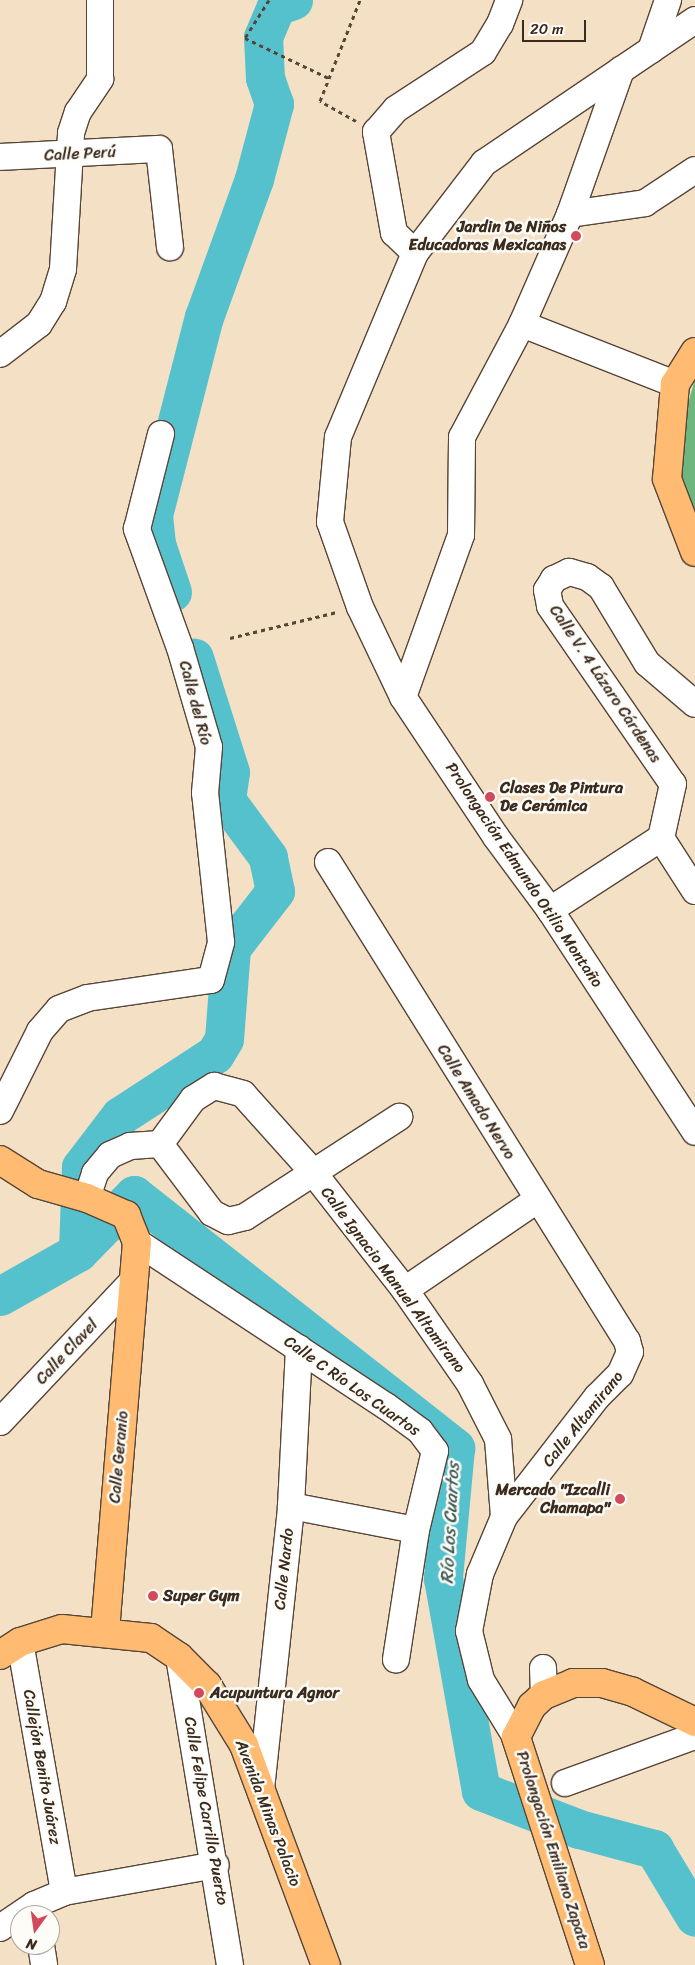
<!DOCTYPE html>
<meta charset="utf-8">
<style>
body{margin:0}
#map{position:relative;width:695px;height:1965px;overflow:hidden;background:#f4e0c4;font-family:Sriracha,sans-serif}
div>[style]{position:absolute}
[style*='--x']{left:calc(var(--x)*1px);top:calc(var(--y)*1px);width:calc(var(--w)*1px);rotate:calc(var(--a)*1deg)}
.forest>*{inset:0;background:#6db67e}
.river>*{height:39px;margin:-19.5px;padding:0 19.5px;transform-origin:19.5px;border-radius:19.5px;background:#54c1cd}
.path>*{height:3px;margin-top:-1.5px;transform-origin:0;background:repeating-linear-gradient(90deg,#574537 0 4px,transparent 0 8px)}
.roads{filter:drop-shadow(1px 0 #574537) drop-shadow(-1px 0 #574537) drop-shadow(0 1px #574537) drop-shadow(0 -1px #574537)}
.minor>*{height:26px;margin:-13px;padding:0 13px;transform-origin:13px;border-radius:13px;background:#fff}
.major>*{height:28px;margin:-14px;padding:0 14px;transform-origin:14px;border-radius:14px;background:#febb71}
.dots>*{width:14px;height:14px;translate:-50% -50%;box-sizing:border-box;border:2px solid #fdfcf7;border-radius:50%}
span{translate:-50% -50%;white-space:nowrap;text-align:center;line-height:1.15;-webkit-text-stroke:5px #fdfcf7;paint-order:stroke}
.street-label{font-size:16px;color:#3b2a1e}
.poi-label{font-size:16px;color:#3b2a1e;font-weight:700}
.right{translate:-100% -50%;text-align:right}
.left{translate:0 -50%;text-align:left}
.water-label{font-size:18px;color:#445f5b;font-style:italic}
.north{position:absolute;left:10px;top:1905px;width:50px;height:50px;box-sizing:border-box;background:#fdfcf7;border:1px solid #afa8a0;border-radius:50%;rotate:194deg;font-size:14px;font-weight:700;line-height:20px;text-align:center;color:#3b2a1e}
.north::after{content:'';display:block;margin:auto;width:18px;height:22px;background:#d1495b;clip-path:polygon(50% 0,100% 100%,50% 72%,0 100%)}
.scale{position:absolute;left:522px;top:20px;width:64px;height:22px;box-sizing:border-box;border:2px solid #3b2a1e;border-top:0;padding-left:6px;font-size:15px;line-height:18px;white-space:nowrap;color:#3b2a1e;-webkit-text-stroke:4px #fdfcf7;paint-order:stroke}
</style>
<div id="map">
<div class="forest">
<div style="clip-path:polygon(695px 379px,695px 544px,672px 460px)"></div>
</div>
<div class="river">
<div style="--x:172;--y:592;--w:51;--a:-108.4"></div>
<div style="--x:156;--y:544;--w:29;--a:-96"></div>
<div style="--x:153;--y:515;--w:204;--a:-75.6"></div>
<div style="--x:204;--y:317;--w:147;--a:-70.1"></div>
<div style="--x:254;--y:179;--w:78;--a:-75.1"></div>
<div style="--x:274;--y:104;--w:28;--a:-109"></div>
<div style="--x:265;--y:78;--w:41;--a:-92.8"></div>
<div style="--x:263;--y:37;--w:34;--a:-67"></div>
<div style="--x:276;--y:6;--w:18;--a:-19"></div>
<div style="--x:78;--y:1252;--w:85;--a:-88"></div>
<div style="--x:81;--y:1167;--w:64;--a:-52.6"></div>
<div style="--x:120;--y:1116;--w:113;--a:-33.1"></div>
<div style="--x:215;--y:1054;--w:17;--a:-59"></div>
<div style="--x:224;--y:1039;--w:91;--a:-85.6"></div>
<div style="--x:231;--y:948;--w:72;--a:-52.3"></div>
<div style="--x:275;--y:891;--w:35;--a:-102"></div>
<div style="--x:268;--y:857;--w:71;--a:-126.4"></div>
<div style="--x:226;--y:800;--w:28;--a:-82"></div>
<div style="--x:230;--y:772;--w:120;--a:-107.5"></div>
<div style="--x:0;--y:1296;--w:90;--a:-29.4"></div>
<div style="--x:78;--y:1252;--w:80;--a:-45.5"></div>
<div style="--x:134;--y:1195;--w:409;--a:38.2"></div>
<div style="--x:455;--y:1448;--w:131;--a:95.3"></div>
<div style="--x:443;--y:1578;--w:216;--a:79.9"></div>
<div style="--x:481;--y:1791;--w:105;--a:21.2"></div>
<div style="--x:579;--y:1829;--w:78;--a:14.9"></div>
<div style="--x:654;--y:1849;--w:79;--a:58.9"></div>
</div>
<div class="path">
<div style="--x:269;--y:0;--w:45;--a:122.3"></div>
<div style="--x:245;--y:38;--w:93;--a:25.5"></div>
<div style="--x:356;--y:121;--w:41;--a:-150.9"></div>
<div style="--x:320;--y:101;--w:109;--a:-68.4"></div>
<div style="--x:230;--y:638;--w:110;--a:-13.7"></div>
</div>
<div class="roads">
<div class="minor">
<div style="--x:695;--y:20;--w:255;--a:145.9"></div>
<div style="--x:484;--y:163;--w:113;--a:127.5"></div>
<div style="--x:415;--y:253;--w:199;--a:112.7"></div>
<div style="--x:338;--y:437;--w:85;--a:95.4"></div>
<div style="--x:330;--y:522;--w:90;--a:70.6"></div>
<div style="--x:360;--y:607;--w:100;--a:64.5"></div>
<div style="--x:403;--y:697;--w:168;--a:56.4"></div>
<div style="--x:496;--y:837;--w:91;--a:53.5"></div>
<div style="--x:550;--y:910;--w:265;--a:56.8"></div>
<div style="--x:651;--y:50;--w:53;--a:-71.2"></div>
<div style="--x:0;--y:157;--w:159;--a:-2.9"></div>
<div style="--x:159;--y:149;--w:99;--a:83.6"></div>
<div style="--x:570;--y:214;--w:76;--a:-8.3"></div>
<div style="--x:645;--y:203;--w:60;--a:-33.4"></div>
<div style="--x:415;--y:253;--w:29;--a:-136"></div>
<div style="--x:394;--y:233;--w:103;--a:-100.1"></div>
<div style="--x:376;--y:132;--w:30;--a:-49"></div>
<div style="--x:396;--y:109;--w:104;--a:-33.2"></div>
<div style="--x:483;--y:52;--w:33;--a:-59"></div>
<div style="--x:500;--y:24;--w:26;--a:-69"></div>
<div style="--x:522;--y:324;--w:164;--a:21.4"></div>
<div style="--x:0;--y:354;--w:49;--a:-37.6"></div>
<div style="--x:39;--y:324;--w:26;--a:-58"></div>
<div style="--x:53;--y:302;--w:34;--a:-73"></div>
<div style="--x:63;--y:269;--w:136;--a:-86.6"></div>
<div style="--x:71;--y:133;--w:22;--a:-72"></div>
<div style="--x:78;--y:112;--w:40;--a:-56"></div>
<div style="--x:100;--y:79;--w:79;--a:-90"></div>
<div style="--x:403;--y:697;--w:172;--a:-70.3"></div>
<div style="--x:461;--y:535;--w:98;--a:-89.4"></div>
<div style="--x:462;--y:437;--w:128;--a:-62"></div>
<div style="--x:522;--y:324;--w:120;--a:-66.4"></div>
<div style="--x:570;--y:214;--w:153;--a:-70.5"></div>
<div style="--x:695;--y:704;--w:63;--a:-139.5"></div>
<div style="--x:647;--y:663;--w:89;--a:-121.2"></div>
<div style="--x:601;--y:587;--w:17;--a:-144"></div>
<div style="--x:587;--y:577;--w:19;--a:-164"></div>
<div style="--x:569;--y:572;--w:17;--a:155"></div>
<div style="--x:554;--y:579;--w:13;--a:122"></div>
<div style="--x:547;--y:590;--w:16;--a:79"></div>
<div style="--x:550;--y:606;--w:216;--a:55.4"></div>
<div style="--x:673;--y:784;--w:55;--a:102.5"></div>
<div style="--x:661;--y:838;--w:63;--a:57.3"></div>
<div style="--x:328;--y:862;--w:565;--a:58.03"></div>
<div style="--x:627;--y:1341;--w:11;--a:75"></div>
<div style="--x:630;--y:1352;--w:24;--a:114"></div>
<div style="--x:620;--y:1374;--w:33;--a:135"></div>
<div style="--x:597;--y:1397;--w:152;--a:127.8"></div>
<div style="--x:504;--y:1517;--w:62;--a:112.8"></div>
<div style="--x:480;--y:1574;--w:58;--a:100.9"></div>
<div style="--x:469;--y:1631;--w:50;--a:76.2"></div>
<div style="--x:481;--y:1680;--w:67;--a:58.4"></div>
<div style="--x:550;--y:910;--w:132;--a:-33"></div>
<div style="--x:0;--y:1111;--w:89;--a:-63.4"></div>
<div style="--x:40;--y:1031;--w:29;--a:-49"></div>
<div style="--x:59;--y:1009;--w:30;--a:-21"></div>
<div style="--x:87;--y:998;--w:125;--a:-8.3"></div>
<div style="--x:211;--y:980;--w:39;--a:-75"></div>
<div style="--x:221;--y:942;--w:150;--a:-96.1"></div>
<div style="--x:205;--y:793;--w:46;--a:-85"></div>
<div style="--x:209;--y:747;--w:103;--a:-106.3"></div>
<div style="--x:180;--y:648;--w:127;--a:-109.9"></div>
<div style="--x:137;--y:529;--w:98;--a:-75.8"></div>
<div style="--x:160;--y:1144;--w:56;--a:-53.7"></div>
<div style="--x:193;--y:1099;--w:25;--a:-32"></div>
<div style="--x:214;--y:1086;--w:30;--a:15"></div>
<div style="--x:243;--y:1094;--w:103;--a:48.1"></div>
<div style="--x:312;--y:1171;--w:151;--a:52"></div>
<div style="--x:405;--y:1290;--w:114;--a:55.3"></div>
<div style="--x:470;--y:1384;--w:62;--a:63"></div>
<div style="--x:498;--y:1439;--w:78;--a:85.6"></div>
<div style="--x:160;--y:1144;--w:86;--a:53"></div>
<div style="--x:212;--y:1213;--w:18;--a:27"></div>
<div style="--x:228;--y:1221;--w:17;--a:-13"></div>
<div style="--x:245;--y:1217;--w:184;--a:-33"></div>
<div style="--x:87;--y:1198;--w:26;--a:-72"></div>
<div style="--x:95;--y:1173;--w:23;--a:-50"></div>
<div style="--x:110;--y:1155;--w:22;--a:-24"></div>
<div style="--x:130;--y:1146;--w:30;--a:-4"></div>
<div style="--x:137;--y:1242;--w:298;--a:33.4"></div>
<div style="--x:386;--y:1406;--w:42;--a:36.3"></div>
<div style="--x:420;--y:1431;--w:25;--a:53"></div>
<div style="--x:435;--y:1451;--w:81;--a:103.5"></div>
<div style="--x:416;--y:1530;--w:131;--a:98.8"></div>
<div style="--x:405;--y:1290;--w:160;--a:-34.3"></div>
<div style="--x:0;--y:1422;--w:194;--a:-46.7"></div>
<div style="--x:291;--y:1506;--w:127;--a:10.9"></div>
<div style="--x:20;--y:1642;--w:254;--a:80"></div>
<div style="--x:179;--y:1657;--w:312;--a:80.6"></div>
<div style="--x:543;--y:1668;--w:27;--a:88"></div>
<div style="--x:565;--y:1783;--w:138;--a:-19.9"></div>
<div style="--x:261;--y:1789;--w:285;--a:-83.9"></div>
<div style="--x:291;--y:1506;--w:158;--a:-87.1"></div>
<div style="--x:0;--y:1928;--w:41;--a:-34.1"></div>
<div style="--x:34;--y:1905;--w:33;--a:-23"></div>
<div style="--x:64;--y:1892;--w:154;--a:-10.1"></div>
<div style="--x:41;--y:1945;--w:20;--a:81"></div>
</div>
<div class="major">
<div style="--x:695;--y:352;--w:38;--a:122"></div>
<div style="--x:675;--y:384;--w:95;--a:94.8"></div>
<div style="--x:667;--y:479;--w:78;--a:69"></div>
<div style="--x:0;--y:1160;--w:45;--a:32.3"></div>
<div style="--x:38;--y:1184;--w:51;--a:15.9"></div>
<div style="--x:87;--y:1198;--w:43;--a:23.6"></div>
<div style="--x:126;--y:1215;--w:29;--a:68"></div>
<div style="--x:137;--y:1242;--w:391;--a:94.7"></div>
<div style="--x:0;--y:1655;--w:24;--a:-33"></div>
<div style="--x:20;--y:1642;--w:44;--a:-17.2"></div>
<div style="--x:62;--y:1629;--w:89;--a:5.8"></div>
<div style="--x:151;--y:1638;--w:34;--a:34"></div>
<div style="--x:179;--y:1657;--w:40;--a:45"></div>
<div style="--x:207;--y:1685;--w:70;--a:58.3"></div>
<div style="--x:244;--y:1745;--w:235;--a:69.6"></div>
<div style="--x:590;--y:1965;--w:240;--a:-108"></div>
<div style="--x:516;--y:1737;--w:35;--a:-63"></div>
<div style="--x:532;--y:1706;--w:16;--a:-43"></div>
<div style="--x:544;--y:1695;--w:31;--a:-22"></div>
<div style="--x:573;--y:1683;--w:29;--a:0"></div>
<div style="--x:602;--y:1683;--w:32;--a:16"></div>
<div style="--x:633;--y:1692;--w:69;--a:25.8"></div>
</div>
</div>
<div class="dots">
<div style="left:576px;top:236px;background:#d1495b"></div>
<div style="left:490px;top:797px;background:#d1495b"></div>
<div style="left:620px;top:1499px;background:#d1495b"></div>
<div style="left:153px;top:1596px;background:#d1495b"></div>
<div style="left:199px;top:1693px;background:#d1495b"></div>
</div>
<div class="street-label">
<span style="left:80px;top:154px;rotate:-3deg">Calle Perú</span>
<span style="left:605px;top:684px;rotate:56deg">Calle V. 4 Lázaro Cárdenas</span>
<span style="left:195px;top:703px;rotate:75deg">Calle del Río</span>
<span style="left:524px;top:875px;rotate:56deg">Prolongación Edmundo Otilio Montaño</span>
<span style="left:476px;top:1102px;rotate:58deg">Calle Amado Nervo</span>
<span style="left:393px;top:1280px;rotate:53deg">Calle Ignacio Manuel Altamirano</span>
<span style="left:67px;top:1352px;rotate:-47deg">Calle Clavel</span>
<span style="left:352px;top:1386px;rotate:35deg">Calle C Río Los Cuartos</span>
<span style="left:583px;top:1419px;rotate:-51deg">Calle Altamirano</span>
<span style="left:119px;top:1457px;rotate:-85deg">Calle Geranio</span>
<span style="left:284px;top:1569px;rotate:-84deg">Calle Nardo</span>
<span style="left:42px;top:1767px;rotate:80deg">Callejón Benito Juárez</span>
<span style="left:206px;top:1811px;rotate:80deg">Calle Felipe Carrillo Puerto</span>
<span style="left:268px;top:1813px;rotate:69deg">Avenida Minas Palacio</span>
<span style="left:553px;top:1850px;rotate:72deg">Prolongación Emiliano Zapata</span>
</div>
<div class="poi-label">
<span class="right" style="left:566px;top:236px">Jardin De Niños<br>Educadoras Mexicanas</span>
<span class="left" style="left:500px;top:797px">Clases De Pintura<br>De Cerámica</span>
<span class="right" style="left:610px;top:1499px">Mercado "Izcalli<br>Chamapa"</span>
<span class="left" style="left:163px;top:1596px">Super Gym</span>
<span class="left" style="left:210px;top:1693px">Acupuntura Agnor</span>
</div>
<div class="water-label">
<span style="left:450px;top:1523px;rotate:-87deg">Río Los Cuartos</span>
</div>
<div class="north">N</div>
<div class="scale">20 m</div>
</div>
